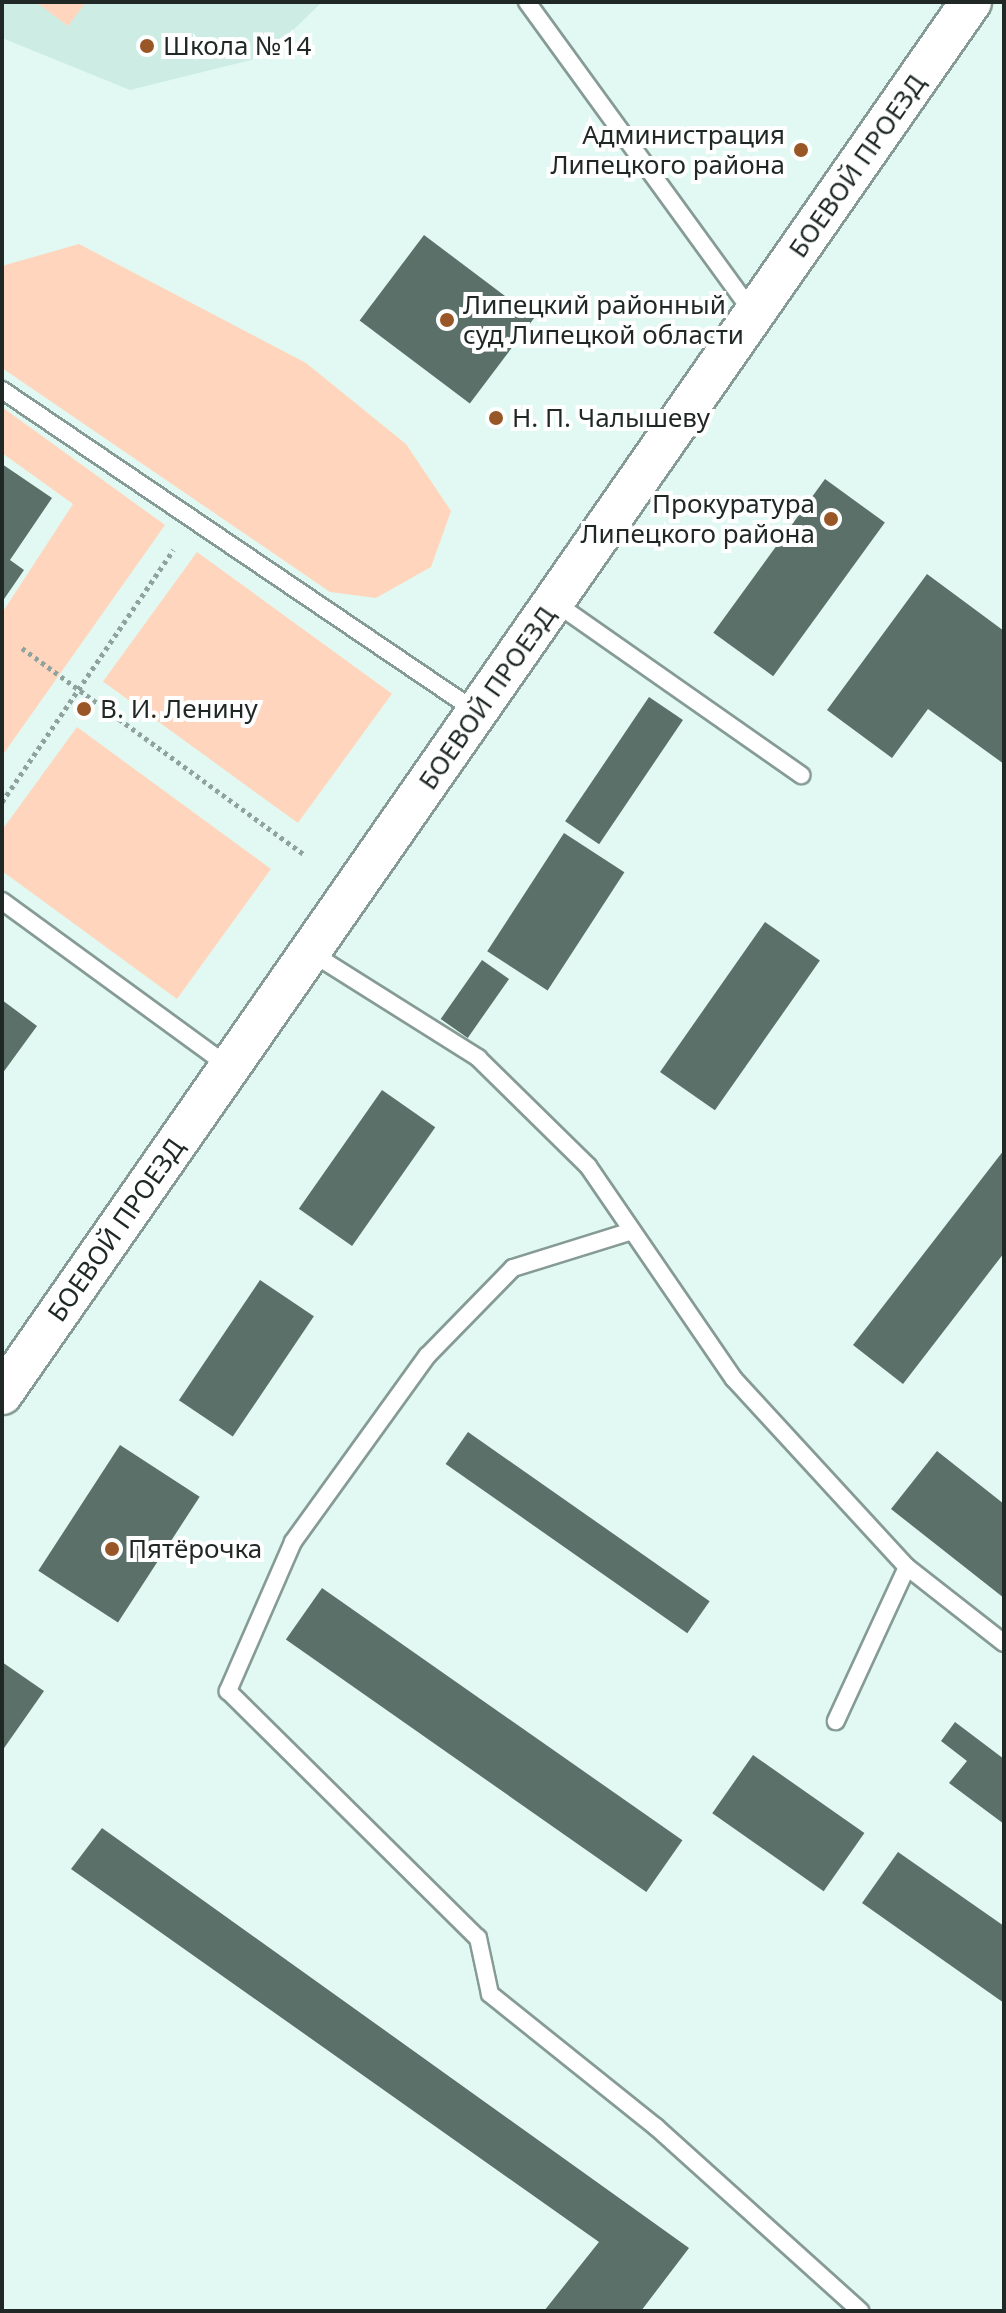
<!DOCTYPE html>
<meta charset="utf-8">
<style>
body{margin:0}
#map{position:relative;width:1006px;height:2313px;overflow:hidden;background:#e1f9f2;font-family:"Noto Sans",sans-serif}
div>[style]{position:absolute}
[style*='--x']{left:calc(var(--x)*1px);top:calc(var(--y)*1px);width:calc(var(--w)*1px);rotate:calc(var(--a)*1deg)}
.built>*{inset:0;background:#cdede4}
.green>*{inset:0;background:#ffd6bd;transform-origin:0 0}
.building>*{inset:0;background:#5c706a;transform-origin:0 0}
.path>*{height:5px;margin-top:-2.5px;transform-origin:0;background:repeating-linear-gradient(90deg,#90a29d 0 4px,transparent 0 8px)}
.roads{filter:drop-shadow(2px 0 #869b95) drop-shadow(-2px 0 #869b95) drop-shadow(0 2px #869b95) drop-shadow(0 -2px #869b95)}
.service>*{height:16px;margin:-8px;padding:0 8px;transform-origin:8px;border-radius:8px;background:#fff}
.tertiary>*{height:40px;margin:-20px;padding:0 20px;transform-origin:20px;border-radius:20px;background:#fff}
.dots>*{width:22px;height:22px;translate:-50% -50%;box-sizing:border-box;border:4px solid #fff;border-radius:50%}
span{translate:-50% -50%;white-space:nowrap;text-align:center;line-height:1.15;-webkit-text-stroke:8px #fff;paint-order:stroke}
.poi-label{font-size:26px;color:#1f2825}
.left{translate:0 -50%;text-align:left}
.right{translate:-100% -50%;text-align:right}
.street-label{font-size:26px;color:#1f2825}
.frame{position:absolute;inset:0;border:4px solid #1f2825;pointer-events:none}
</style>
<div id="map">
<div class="built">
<div style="clip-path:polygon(2px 2px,322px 2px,267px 56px,130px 90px,2px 38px)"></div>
</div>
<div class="green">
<div style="clip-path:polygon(36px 2px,86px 2px,68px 26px)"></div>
<div style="clip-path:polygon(79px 244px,306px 363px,406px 444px,451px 511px,431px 567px,376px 598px,330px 592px,2px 368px,2px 266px)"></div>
<div style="clip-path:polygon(2px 407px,165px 525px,2px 756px,2px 613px,73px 504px,2px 453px)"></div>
<div style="left:197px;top:552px;width:241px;height:160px;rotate:36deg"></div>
<div style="clip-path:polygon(77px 727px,271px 869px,177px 999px,2px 871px,2px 830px)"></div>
</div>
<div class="building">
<div style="left:424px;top:235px;width:138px;height:107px;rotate:37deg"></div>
<div style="clip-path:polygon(2px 464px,52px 498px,10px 560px,24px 570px,2px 602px)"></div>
<div style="left:825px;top:479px;width:74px;height:190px;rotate:36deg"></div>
<div style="clip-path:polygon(927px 574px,1004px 631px,1004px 764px,928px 709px,892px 758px,827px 710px)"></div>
<div style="left:649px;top:697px;width:41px;height:150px;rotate:34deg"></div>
<div style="left:564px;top:833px;width:72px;height:141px;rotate:33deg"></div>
<div style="left:765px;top:922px;width:67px;height:183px;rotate:35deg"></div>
<div style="left:482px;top:960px;width:33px;height:72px;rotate:35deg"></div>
<div style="clip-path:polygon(2px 1000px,37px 1026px,2px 1074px)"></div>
<div style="left:382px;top:1090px;width:65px;height:145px;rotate:35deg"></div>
<div style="clip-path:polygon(1004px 1150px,1004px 1253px,903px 1384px,853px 1345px)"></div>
<div style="left:260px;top:1280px;width:65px;height:145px;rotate:34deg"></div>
<div style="left:468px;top:1432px;width:295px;height:39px;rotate:35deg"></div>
<div style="left:120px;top:1445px;width:95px;height:150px;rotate:33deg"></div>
<div style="clip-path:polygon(937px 1451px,1004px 1504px,1004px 1598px,891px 1509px)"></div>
<div style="left:322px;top:1588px;width:440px;height:63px;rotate:35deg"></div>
<div style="clip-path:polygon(2px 1662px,44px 1691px,2px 1751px)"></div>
<div style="clip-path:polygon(955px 1722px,1004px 1759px,1004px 1824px,949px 1783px,967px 1761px,941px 1741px)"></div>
<div style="left:753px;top:1755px;width:136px;height:71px;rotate:35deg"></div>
<div style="clip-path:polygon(102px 1828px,689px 2248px,641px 2311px,544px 2311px,599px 2242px,71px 1869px)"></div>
<div style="clip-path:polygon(898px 1852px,1004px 1926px,1004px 2003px,862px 1903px)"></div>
</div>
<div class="path">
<div style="--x:22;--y:648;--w:351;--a:36.2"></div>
<div style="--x:2;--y:802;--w:305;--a:-55.8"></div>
</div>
<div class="roads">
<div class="service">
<div style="--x:527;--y:2;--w:386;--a:54"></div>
<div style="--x:2;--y:390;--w:574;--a:34.13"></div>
<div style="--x:554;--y:602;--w:302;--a:35"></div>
<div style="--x:2;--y:901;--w:280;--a:36.1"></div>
<div style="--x:310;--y:952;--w:199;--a:32.2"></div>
<div style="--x:478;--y:1058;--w:154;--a:44.5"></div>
<div style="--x:588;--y:1166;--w:258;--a:55.6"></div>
<div style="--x:734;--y:1379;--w:255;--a:47.4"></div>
<div style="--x:907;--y:1567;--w:170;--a:114.8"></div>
<div style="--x:632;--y:1231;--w:125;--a:162.7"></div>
<div style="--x:513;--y:1268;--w:123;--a:134.3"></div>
<div style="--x:427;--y:1356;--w:229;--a:125.8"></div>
<div style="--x:293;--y:1542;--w:163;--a:113.6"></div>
<div style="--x:228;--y:1691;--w:351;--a:44.7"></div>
<div style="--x:478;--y:1938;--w:57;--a:77.9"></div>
<div style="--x:490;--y:1994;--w:213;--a:38.7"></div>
<div style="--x:656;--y:2127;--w:275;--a:42"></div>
<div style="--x:907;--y:1567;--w:123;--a:38.1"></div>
</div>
<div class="tertiary">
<div style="--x:2;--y:1394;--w:1696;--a:-55.16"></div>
</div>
</div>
<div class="dots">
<div style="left:147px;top:46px;background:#995626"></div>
<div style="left:801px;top:150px;background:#995626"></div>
<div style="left:447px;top:320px;background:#995626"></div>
<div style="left:496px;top:418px;background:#995626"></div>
<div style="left:831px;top:519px;background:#995626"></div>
<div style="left:84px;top:709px;background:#995626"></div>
<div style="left:112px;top:1549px;background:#995626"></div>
</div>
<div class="poi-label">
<span class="left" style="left:163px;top:46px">Школа №14</span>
<span class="right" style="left:785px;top:150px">Администрация<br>Липецкого района</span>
<span class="left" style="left:463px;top:320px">Липецкий районный<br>суд Липецкой области</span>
<span class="left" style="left:512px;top:418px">Н. П. Чалышеву</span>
<span class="right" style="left:815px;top:519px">Прокуратура<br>Липецкого района</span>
<span class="left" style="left:100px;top:709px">В. И. Ленину</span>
<span class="left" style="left:128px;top:1549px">Пятёрочка</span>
</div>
<div class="street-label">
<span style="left:857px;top:166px;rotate:-55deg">БОЕВОЙ ПРОЕЗД</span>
<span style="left:487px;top:698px;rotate:-55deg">БОЕВОЙ ПРОЕЗД</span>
<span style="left:116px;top:1230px;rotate:-55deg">БОЕВОЙ ПРОЕЗД</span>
</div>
<div class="frame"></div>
</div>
